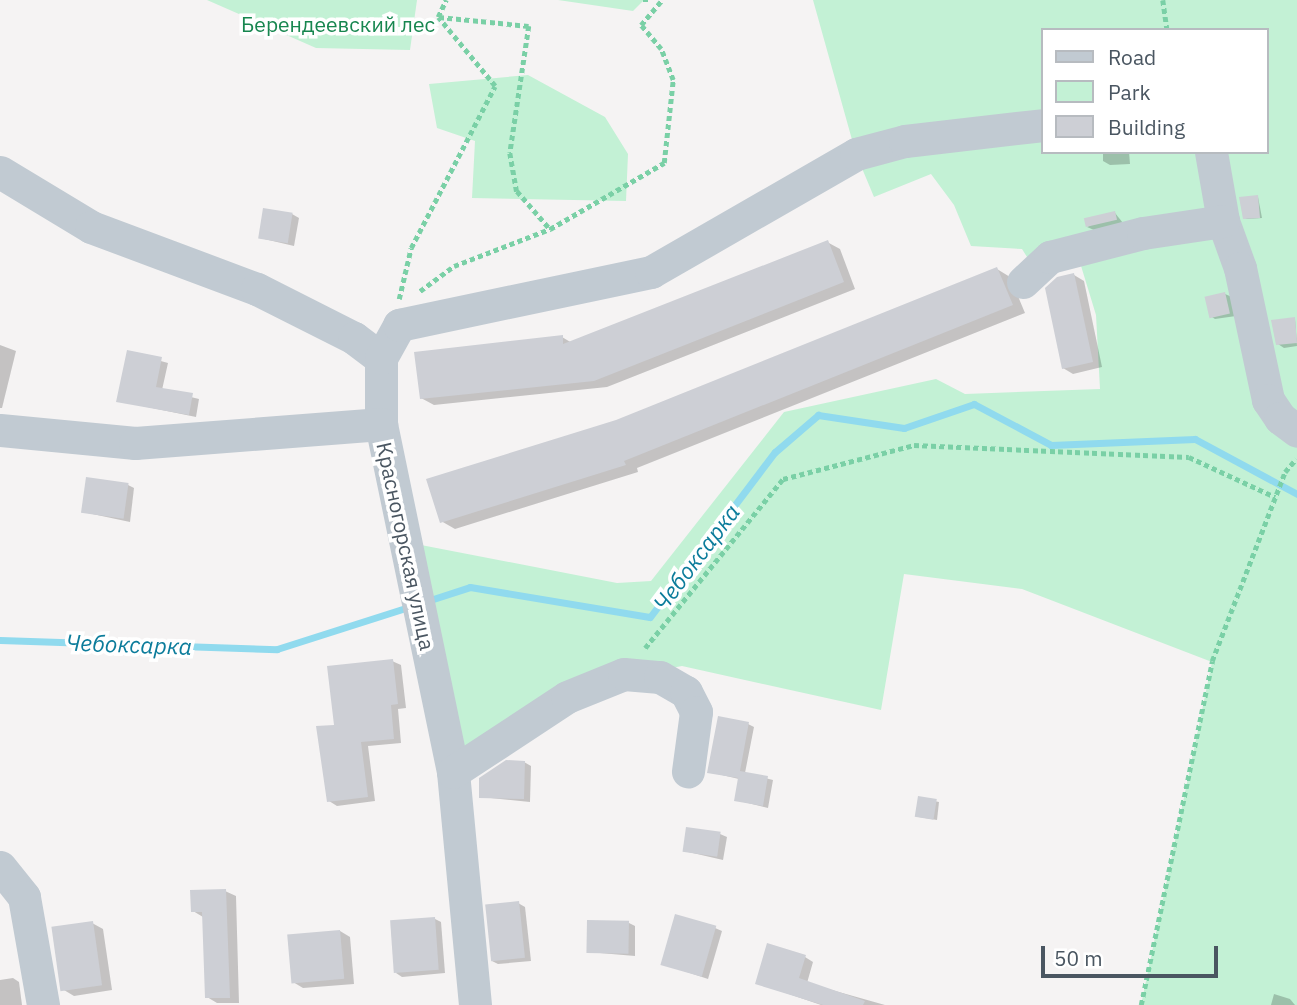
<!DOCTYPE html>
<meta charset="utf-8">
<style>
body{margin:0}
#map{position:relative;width:1297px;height:1005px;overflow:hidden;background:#f5f3f3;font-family:"IBM Plex Sans",sans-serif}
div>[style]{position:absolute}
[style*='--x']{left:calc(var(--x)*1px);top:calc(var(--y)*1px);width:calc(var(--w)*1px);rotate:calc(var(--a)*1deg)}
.green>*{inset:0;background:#c3f1d5}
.shadow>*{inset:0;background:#0003}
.stream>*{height:7px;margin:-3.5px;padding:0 3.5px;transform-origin:3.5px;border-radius:3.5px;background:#90daee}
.building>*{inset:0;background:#cdcfd5;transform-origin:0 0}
.path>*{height:4.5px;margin-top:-2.25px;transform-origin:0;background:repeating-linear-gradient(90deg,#7ad0a6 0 5px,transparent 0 8.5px)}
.minor>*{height:33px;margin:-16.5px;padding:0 16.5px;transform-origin:16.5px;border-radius:16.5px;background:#c1cad2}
span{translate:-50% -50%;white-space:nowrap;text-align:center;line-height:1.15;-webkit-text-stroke:7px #fff;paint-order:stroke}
.park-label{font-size:21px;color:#17864f}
.street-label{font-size:21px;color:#4a5661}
.water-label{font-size:23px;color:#0c7c9b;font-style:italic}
.legend{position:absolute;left:1041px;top:28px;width:228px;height:126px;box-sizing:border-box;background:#fff;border:2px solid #b7bbc0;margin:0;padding:9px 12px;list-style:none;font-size:21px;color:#4a5661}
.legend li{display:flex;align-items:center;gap:14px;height:35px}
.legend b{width:35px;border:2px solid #b7bbc0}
.scale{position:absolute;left:1041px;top:946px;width:177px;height:32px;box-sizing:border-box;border:4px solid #4a5661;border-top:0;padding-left:9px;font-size:21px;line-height:24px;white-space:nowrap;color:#4a5661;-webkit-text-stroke:5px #fff;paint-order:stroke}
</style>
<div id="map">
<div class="green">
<div style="clip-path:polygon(207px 0,417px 0,410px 50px,316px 48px)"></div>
<div style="clip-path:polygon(558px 0,644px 0,633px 11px)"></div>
<div style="clip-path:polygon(evenodd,813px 0,1297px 0,1297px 1005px,1141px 1005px,1212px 662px,1022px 589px,904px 574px,881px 710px,682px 666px,567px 688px,453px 772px,421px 545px,617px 583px,651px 581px,784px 412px,936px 379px,965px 394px,1100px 389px,1096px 315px,1078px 256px,1034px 268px,1022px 249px,971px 246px,954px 205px,931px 174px,874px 197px,856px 154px,813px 0,1043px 30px,1267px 30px,1267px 152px,1043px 152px,1043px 30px)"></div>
<div style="clip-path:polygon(528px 75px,605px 117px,628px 154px,626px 201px,472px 198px,475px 141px,437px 128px,429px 84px)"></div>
</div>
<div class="shadow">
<div style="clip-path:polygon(1103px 152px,1129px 152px,1130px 164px,1110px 165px,1103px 161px)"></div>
<div style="clip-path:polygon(1258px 197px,1262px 218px,1247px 219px,1244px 218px)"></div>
<div style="clip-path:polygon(1115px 213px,1123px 223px,1094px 230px,1087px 227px)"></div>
<div style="clip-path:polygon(292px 214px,299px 218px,294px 246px,260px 238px)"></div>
<div style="clip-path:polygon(827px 242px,840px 249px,855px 289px,607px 387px,434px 405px,421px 398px,562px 337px,572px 343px)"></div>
<div style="clip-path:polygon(997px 269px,1010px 277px,1025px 313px,637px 468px,638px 472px,455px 529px,441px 521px,616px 421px)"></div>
<div style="clip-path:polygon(1074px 275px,1084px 281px,1102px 367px,1073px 374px,1063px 368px)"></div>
<div style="clip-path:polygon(1225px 294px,1232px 297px,1236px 316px,1215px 319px,1209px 315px)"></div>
<div style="clip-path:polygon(1295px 319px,1297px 346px,1284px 348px,1278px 344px)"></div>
<div style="clip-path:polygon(0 345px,16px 351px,2px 408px,0 408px)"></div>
<div style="clip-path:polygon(128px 352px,168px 363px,162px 390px,199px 399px,196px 417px,118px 401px)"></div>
<div style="clip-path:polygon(128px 485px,134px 488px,130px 522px,83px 512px)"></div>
<div style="clip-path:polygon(392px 661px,401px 665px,406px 708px,398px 709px,401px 743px,368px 746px,375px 801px,337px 806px,329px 801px,336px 726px)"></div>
<div style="clip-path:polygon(748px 724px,754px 727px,745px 773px,773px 780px,768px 808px,736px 800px,739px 779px,709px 772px)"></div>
<div style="clip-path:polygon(524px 762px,531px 766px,530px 802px,481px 797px)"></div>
<div style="clip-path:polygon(919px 798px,939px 802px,937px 820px,919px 817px)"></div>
<div style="clip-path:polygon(720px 834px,727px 837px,723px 860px,684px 851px)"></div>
<div style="clip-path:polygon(225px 891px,236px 896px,239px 1003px,217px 1003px,207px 997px,203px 917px,193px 911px)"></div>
<div style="clip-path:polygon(518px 903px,525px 907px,531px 961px,498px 964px,492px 961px)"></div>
<div style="clip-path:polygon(435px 919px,441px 922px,445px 973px,402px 977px,396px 973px)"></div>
<div style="clip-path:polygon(92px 923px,103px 929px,112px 990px,74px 996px,64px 990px)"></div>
<div style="clip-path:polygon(629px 923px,635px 926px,635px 956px,588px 952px)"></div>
<div style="clip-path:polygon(715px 928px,722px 931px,708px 979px,663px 964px)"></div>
<div style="clip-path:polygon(340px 931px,350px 937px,354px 984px,303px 988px,293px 982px)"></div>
<div style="clip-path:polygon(805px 957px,813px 962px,807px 983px,885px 1005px,821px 1005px,757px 983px)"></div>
<div style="clip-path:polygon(13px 978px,19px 982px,22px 1005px,0 1005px,0 980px)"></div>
<div style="clip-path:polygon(1274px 994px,1290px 999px,1295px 1005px,1271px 1005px)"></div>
</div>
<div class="stream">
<div style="--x:427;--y:601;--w:45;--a:-18"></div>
<div style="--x:470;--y:587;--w:182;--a:9.5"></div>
<div style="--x:650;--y:617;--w:207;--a:-52.9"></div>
<div style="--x:775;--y:452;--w:57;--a:-40.7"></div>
<div style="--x:818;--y:415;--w:87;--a:8.6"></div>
<div style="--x:904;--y:428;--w:74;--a:-18.9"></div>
<div style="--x:974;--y:404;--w:87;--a:28"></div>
<div style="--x:1051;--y:445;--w:144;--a:-2.4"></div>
<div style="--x:1195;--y:439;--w:116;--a:28.3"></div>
<div style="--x:0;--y:640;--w:277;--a:1.9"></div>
<div style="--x:277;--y:649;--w:139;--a:-17.7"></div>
</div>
<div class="building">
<div style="clip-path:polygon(1258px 195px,1260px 218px,1243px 219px,1239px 197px)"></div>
<div style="left:263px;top:208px;width:30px;height:31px;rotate:9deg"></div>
<div style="left:1115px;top:211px;width:9px;height:32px;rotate:77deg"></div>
<div style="clip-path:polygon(828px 240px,844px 282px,594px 381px,420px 399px,414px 352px,563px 335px,563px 344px)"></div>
<div style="clip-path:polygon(997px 267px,1013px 305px,624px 461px,626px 465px,440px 523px,426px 479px,616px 420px)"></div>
<div style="clip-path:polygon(1074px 273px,1093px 362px,1062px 369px,1045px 288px,1057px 277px)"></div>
<div style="left:1225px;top:292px;width:22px;height:21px;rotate:77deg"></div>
<div style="clip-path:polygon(1295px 317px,1297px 343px,1276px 345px,1271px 320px)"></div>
<div style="clip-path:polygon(127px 350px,162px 357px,156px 387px,193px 393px,189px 415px,116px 402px)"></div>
<div style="left:86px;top:477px;width:43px;height:36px;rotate:8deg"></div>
<div style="clip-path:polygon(393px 659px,398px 704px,391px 705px,394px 739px,361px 742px,368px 797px,327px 802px,316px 726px,334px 725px,327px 666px)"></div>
<div style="clip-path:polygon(718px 716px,749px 722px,740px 771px,768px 776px,763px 806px,734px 801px,738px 778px,707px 773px)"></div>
<div style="clip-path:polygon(506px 760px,525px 761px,524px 799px,479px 798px,479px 778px)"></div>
<div style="left:918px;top:796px;width:19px;height:21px;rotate:9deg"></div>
<div style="left:686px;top:827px;width:35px;height:25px;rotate:8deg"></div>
<div style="clip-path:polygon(226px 889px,230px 998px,205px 998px,202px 912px,191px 912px,190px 890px)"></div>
<div style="left:519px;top:901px;width:57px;height:34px;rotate:84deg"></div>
<div style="left:675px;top:914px;width:43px;height:53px;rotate:16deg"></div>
<div style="left:435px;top:917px;width:53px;height:45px;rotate:86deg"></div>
<div style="left:587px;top:920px;width:42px;height:33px;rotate:1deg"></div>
<div style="left:93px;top:921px;width:65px;height:42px;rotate:82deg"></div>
<div style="left:340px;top:930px;width:49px;height:53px;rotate:85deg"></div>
<div style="clip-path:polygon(767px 943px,806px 955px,799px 978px,865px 1001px,863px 1005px,823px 1005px,755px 984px)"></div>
</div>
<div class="path">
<div style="--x:643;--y:0;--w:6;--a:0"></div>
<div style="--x:1163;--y:0;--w:30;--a:82"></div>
<div style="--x:439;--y:17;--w:90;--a:5.7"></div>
<div style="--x:529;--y:26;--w:128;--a:98.5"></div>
<div style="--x:510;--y:153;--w:39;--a:80"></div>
<div style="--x:517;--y:191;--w:50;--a:49"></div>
<div style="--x:420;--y:291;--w:42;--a:-36.3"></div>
<div style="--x:454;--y:266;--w:103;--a:-21.1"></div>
<div style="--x:550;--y:229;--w:132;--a:-30.1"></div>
<div style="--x:664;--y:163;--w:83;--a:-83.8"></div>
<div style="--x:673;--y:80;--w:33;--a:-111"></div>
<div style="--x:661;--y:49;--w:31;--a:-130"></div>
<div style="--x:641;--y:25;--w:33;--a:-50"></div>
<div style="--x:399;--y:299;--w:52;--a:-76.8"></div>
<div style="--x:411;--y:248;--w:182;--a:-62.6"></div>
<div style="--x:495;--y:86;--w:89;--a:-129.6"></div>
<div style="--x:438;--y:17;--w:19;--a:-65"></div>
<div style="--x:645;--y:648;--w:218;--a:-50.8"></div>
<div style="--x:783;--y:479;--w:135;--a:-14.5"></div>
<div style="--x:914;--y:445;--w:275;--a:2.5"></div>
<div style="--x:1189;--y:457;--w:95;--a:24.9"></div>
<div style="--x:1141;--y:1005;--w:351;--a:-78.3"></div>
<div style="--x:1212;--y:661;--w:203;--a:-68.9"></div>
<div style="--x:1285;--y:472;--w:17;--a:-50"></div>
</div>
<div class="minor">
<div style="--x:1211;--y:152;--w:70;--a:80.1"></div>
<div style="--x:1223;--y:221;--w:50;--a:70.1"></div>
<div style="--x:1240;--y:268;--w:135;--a:78"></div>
<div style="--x:1268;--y:400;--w:22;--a:56"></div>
<div style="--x:1280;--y:418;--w:21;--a:37"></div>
<div style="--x:0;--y:172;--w:106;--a:31.1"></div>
<div style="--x:91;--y:227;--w:177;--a:20.5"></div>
<div style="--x:257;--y:289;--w:109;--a:26.8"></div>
<div style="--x:354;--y:338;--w:34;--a:37"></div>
<div style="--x:381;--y:358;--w:66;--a:90"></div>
<div style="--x:381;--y:424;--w:355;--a:78.3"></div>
<div style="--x:453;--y:772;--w:234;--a:84.6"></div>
<div style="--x:1023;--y:282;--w:37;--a:-43"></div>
<div style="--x:1050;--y:257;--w:96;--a:-14.5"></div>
<div style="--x:1143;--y:233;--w:81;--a:-8.5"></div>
<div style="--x:381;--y:358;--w:38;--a:-61"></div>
<div style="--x:399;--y:325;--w:258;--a:-11.9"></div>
<div style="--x:651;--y:272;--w:237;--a:-29.9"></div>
<div style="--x:856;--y:154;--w:51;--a:-14.9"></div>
<div style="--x:905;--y:141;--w:139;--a:-6.6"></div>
<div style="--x:0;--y:430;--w:136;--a:5.5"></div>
<div style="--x:135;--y:443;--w:247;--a:-4.4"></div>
<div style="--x:453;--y:772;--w:136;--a:-33.3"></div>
<div style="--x:567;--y:697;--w:61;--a:-22"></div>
<div style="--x:624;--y:674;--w:36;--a:5"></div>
<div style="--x:660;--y:677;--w:30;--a:30"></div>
<div style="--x:686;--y:692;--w:22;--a:63"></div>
<div style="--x:696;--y:712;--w:60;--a:97.7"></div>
<div style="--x:0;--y:867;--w:38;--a:51"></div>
<div style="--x:24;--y:897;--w:110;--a:80"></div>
</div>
<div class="park-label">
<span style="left:338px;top:24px">Берендеевский лес</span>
</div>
<div class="street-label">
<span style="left:406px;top:546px;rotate:78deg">Красногорская улица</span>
</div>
<div class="water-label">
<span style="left:696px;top:557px;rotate:-53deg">Чебоксарка</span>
<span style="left:129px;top:644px;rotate:2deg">Чебоксарка</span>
</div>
<ul class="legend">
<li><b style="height:9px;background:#c1cad2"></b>Road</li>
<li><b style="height:19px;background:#c3f1d5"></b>Park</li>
<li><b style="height:19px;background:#cdcfd5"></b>Building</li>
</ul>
<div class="scale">50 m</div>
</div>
